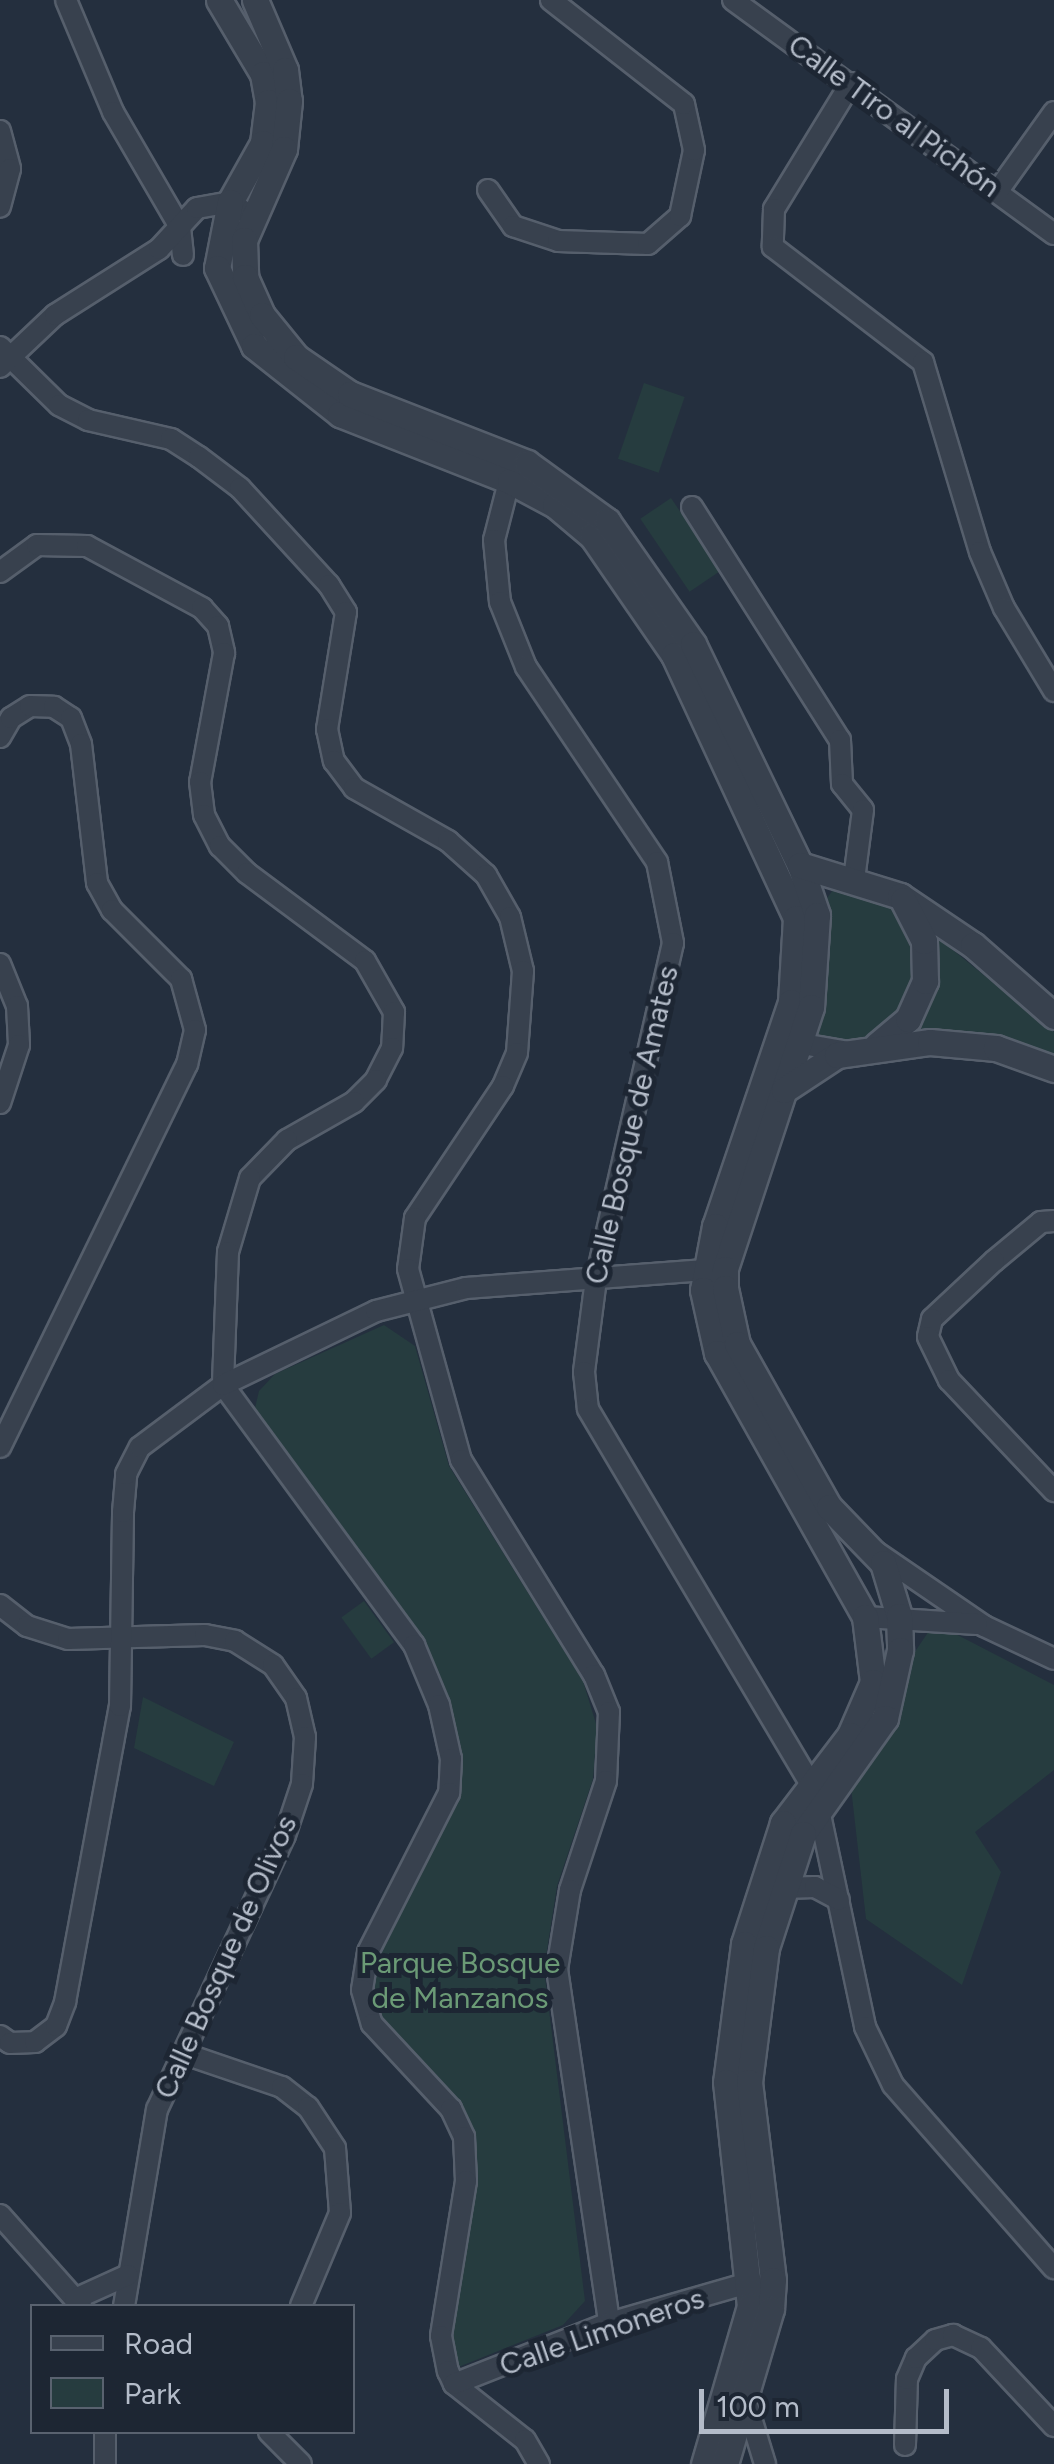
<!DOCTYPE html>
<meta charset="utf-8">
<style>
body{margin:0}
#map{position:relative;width:1054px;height:2464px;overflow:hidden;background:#242f3e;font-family:Figtree,sans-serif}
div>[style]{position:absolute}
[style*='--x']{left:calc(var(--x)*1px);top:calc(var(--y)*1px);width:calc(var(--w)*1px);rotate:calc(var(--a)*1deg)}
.green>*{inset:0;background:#263c3f;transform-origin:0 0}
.roads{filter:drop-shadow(2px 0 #565f6c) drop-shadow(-2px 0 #565f6c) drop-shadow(0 2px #565f6c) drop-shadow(0 -2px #565f6c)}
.minor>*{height:20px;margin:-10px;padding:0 10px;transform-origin:10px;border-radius:10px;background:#38414e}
.tertiary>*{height:25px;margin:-12.5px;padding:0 12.5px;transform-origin:12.5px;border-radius:12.5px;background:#38414e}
span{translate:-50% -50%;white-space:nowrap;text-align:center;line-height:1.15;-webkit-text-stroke:10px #1d2633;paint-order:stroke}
.street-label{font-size:30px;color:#b4bcc9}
.park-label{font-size:30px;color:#6b9a76}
.legend{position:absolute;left:30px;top:2304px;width:325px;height:130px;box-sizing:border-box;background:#1d2633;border:2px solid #59626f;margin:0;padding:12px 18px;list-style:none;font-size:30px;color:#b4bcc9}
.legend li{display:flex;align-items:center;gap:20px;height:50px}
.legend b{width:50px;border:2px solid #59626f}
.scale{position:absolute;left:699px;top:2389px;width:250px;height:45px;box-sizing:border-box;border:5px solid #b4bcc9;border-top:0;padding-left:12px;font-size:30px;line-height:35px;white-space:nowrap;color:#b4bcc9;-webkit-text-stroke:8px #1d2633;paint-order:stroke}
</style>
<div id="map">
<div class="green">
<div style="left:644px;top:383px;width:43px;height:80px;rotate:19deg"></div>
<div style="left:671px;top:498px;width:88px;height:37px;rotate:56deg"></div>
<div style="clip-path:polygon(836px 886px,892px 901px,910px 932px,917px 967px,907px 1003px,867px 1039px,852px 1044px,808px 1037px,826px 972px,824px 902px)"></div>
<div style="clip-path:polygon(927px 929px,1054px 1032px,1054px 1060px,907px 1036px)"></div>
<div style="clip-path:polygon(384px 1325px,415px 1346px,449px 1466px,583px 1681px,597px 1727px,593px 1779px,557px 1886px,544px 1969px,585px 2301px,563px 2325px,456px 2368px,450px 2337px,475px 2183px,472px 2135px,458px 2104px,379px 2019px,371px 1989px,376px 1956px,457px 1795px,454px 1724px,422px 1641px,255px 1408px,259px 1391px,275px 1374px)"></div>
<div style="left:364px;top:1601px;width:51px;height:28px;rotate:54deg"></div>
<div style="clip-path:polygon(946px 1629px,1054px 1685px,1054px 1770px,975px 1832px,1001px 1872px,962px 1985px,866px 1919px,850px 1779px,914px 1653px,929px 1631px)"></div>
<div style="clip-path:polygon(143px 1697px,234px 1742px,214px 1786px,134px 1748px)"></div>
</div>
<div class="roads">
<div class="minor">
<div style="--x:66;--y:0;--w:121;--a:67.2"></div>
<div style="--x:113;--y:112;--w:133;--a:59.8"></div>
<div style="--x:180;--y:227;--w:28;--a:84"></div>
<div style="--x:733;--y:0;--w:397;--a:36.1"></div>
<div style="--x:851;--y:83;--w:148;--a:121.4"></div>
<div style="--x:774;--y:209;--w:38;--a:92"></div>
<div style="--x:773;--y:247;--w:189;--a:37.5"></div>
<div style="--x:923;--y:362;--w:198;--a:73.3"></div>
<div style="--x:980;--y:552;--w:61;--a:66.8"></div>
<div style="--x:1004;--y:608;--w:97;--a:58.9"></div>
<div style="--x:0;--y:131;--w:39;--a:75"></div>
<div style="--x:10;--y:169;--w:39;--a:105"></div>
<div style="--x:488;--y:190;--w:44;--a:55.2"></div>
<div style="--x:513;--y:226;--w:47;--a:18.4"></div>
<div style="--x:558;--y:241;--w:90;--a:1.9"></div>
<div style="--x:648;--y:244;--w:43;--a:-41.2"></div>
<div style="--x:680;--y:216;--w:67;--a:-78"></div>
<div style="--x:694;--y:150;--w:47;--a:-102.3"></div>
<div style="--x:684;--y:104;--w:169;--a:-142"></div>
<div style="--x:997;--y:192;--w:98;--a:-54.5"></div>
<div style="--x:0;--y:347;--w:83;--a:44.5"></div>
<div style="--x:59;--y:405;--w:33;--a:27"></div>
<div style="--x:88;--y:420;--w:85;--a:12.9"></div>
<div style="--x:171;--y:439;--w:33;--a:33"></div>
<div style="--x:199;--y:457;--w:51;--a:37.1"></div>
<div style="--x:240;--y:488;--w:132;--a:47.5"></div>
<div style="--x:329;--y:585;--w:32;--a:58"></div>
<div style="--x:346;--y:612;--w:119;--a:99.2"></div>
<div style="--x:327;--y:729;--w:33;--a:78"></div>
<div style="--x:334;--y:761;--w:34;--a:53"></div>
<div style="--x:354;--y:788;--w:108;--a:29.4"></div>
<div style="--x:448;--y:841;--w:51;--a:41.8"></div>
<div style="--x:486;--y:875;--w:48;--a:60.3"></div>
<div style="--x:510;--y:917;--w:56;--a:76.5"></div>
<div style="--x:523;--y:971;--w:82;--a:94.2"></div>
<div style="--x:517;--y:1053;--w:36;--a:113"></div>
<div style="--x:503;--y:1086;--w:159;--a:123.7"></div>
<div style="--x:415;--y:1218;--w:51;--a:97.8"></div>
<div style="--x:408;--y:1269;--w:198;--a:74.5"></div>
<div style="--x:461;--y:1460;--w:253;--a:58.3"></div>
<div style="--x:594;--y:1675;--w:40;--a:68"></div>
<div style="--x:609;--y:1712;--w:69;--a:92.5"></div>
<div style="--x:606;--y:1781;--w:115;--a:108.3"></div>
<div style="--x:570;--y:1890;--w:80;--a:99.3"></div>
<div style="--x:557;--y:1969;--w:358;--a:81.6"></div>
<div style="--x:0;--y:367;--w:76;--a:-43.4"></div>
<div style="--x:55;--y:315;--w:123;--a:-32.4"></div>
<div style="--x:159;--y:249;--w:56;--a:-47.2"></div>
<div style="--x:197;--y:208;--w:34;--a:-10"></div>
<div style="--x:230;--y:202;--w:25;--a:34"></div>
<div style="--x:512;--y:470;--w:72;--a:104.4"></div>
<div style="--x:494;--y:540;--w:62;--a:84.5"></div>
<div style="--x:500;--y:602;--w:70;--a:68.2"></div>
<div style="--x:526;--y:667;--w:235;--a:56.1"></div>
<div style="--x:657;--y:862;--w:83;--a:78.8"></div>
<div style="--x:673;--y:943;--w:345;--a:102.9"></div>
<div style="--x:596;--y:1279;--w:94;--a:97.4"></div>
<div style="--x:584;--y:1372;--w:37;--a:84"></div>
<div style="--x:588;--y:1409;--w:444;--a:59.3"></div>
<div style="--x:815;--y:1791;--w:241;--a:78"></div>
<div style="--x:865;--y:2027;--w:64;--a:64.2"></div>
<div style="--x:893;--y:2085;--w:244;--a:48.7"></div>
<div style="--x:692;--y:507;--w:276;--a:57.6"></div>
<div style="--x:840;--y:740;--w:44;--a:87.4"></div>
<div style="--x:842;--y:784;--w:33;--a:51"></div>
<div style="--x:863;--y:810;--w:70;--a:97.4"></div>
<div style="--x:0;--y:572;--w:46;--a:-36.1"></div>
<div style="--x:37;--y:545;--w:50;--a:1.1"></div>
<div style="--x:87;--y:546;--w:131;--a:28.3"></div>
<div style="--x:202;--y:608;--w:24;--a:48"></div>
<div style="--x:218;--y:626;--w:28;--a:77"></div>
<div style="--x:224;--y:653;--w:131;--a:100.5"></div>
<div style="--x:200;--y:782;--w:33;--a:83"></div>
<div style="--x:204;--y:815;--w:35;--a:63"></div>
<div style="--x:220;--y:846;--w:38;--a:45"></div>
<div style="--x:247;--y:873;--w:147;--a:36.7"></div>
<div style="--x:365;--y:961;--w:59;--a:60.4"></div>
<div style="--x:394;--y:1012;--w:36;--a:93"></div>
<div style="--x:392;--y:1048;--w:36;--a:117"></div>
<div style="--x:376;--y:1080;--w:31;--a:135"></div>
<div style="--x:354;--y:1102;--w:77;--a:150.4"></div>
<div style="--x:287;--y:1140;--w:53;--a:134.2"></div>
<div style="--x:250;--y:1178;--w:77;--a:106.6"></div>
<div style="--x:228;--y:1252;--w:133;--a:92.2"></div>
<div style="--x:223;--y:1385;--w:323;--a:53.7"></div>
<div style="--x:414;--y:1645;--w:65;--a:67.4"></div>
<div style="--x:439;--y:1705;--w:55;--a:77.5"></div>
<div style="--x:451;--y:1759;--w:34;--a:93"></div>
<div style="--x:449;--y:1793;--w:178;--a:117"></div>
<div style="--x:368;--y:1952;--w:38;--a:99"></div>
<div style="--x:362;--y:1990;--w:35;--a:74"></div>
<div style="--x:372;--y:2024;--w:116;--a:47.1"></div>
<div style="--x:451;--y:2109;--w:31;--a:65"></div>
<div style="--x:464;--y:2137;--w:44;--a:87.4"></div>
<div style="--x:466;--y:2181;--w:157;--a:99.2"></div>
<div style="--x:441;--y:2336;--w:36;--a:79"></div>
<div style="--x:448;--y:2371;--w:14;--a:65"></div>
<div style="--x:454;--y:2384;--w:90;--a:38.3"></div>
<div style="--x:525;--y:2440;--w:28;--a:60"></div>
<div style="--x:0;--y:737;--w:22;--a:-60"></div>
<div style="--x:11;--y:718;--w:22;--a:-32"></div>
<div style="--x:30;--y:706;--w:24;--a:2"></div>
<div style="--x:54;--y:707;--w:20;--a:33"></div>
<div style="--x:71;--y:718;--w:28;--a:69"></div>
<div style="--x:81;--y:744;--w:140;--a:83.4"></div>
<div style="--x:97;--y:883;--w:31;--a:61"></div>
<div style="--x:112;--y:910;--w:98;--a:45"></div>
<div style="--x:181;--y:979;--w:53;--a:74.6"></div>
<div style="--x:195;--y:1030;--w:35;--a:103"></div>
<div style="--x:187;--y:1064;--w:426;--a:116"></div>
<div style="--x:0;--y:964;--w:45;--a:68"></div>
<div style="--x:17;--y:1006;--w:39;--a:87"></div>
<div style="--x:19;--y:1045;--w:61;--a:108.1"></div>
<div style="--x:785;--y:1041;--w:65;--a:9.8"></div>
<div style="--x:1054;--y:1221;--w:13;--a:176"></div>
<div style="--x:1041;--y:1222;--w:61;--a:140.3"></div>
<div style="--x:994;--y:1261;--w:85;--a:136.9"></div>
<div style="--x:932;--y:1319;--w:18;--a:103"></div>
<div style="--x:928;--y:1337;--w:48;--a:64"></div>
<div style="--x:949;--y:1380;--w:153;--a:46.6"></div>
<div style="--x:876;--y:1552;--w:131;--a:34.4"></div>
<div style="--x:984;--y:1626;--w:77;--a:25.2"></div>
<div style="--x:0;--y:1605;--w:34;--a:38"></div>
<div style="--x:27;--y:1626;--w:43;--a:17.6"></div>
<div style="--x:68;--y:1639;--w:137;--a:-1.7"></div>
<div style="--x:205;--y:1635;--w:31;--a:11"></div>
<div style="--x:235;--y:1641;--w:45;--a:32.3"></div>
<div style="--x:273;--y:1665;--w:40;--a:55.1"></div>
<div style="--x:296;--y:1698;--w:40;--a:77"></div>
<div style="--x:305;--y:1737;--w:47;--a:93.7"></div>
<div style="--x:302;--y:1784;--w:54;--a:108.4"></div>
<div style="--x:285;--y:1835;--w:302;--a:115"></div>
<div style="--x:157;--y:2109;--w:200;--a:99.5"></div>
<div style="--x:865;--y:1617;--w:112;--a:3.6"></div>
<div style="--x:783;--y:1888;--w:32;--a:-2"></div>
<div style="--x:815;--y:1887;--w:27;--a:28"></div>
<div style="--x:0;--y:2036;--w:12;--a:35"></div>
<div style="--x:10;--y:2043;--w:25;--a:-2"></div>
<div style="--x:35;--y:2042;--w:26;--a:-37"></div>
<div style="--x:56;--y:2026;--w:26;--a:-69"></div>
<div style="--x:65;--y:2002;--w:301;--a:-79.5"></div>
<div style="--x:120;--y:1706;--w:194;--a:-89.1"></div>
<div style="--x:123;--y:1512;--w:38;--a:-85"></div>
<div style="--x:126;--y:1474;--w:30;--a:-63"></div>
<div style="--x:140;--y:1447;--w:104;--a:-36.8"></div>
<div style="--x:223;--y:1385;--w:170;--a:-25.8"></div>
<div style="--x:376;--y:1311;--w:93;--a:-14.3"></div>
<div style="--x:466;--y:1288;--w:253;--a:-4.3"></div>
<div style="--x:185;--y:2054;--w:102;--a:18.8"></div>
<div style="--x:282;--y:2087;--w:33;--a:38"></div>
<div style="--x:308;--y:2107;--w:49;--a:56.6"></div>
<div style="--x:335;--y:2148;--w:65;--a:85.6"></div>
<div style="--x:340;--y:2213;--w:101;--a:112.8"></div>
<div style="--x:0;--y:2215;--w:122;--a:48.3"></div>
<div style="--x:75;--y:2299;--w:58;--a:-24.4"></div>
<div style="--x:454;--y:2384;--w:167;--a:-21.5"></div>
<div style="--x:609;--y:2323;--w:149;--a:-16"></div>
<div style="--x:747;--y:2405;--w:62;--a:73"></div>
<div style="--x:105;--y:2432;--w:32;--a:90"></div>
<div style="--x:269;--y:2432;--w:45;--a:45"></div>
<div style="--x:905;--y:2445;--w:66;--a:-88.3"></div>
<div style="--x:907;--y:2379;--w:23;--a:-67"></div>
<div style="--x:916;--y:2358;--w:26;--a:-43"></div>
<div style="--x:935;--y:2340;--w:19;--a:-16"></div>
<div style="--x:953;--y:2335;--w:31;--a:25"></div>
<div style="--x:981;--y:2348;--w:107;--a:46.9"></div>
</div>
<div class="tertiary">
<div style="--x:219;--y:0;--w:86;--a:59.3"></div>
<div style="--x:263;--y:74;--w:28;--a:80"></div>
<div style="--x:268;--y:102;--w:41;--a:97"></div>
<div style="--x:263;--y:143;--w:68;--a:119.2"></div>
<div style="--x:230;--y:202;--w:67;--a:101.1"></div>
<div style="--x:217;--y:268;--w:86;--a:64.6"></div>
<div style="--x:254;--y:346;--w:110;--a:38.3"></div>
<div style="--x:340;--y:414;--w:183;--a:21.5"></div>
<div style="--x:510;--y:481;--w:51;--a:28.1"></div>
<div style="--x:555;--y:505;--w:48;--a:40"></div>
<div style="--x:592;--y:536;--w:145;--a:55.4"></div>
<div style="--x:674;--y:655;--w:290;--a:65.1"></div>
<div style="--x:796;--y:918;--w:84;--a:93.4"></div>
<div style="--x:791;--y:1002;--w:237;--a:108.7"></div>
<div style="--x:715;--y:1226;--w:65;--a:100.6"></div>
<div style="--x:703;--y:1290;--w:65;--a:77.5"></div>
<div style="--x:717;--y:1353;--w:303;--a:60.7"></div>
<div style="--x:865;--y:1617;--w:65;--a:83"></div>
<div style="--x:873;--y:1682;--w:58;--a:113.5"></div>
<div style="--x:850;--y:1735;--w:111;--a:127.3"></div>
<div style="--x:783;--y:1823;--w:127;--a:107.9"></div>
<div style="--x:744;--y:1944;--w:139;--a:97.4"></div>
<div style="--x:726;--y:2082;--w:225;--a:83.9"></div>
<div style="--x:750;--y:2306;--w:165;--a:106.2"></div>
<div style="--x:255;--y:0;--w:76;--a:66.8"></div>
<div style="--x:285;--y:70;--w:31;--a:83"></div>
<div style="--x:289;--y:101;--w:48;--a:95.9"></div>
<div style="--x:284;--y:149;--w:99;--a:113.7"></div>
<div style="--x:244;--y:240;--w:37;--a:88"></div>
<div style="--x:245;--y:277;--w:42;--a:65.9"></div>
<div style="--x:262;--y:315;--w:54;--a:51"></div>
<div style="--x:296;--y:357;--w:65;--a:34.4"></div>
<div style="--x:350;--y:394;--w:190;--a:21.3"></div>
<div style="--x:527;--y:463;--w:99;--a:35.9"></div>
<div style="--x:607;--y:521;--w:150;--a:55"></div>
<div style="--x:693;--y:644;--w:246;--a:64.2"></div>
<div style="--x:800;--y:865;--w:53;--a:71.2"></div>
<div style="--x:817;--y:915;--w:92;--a:93.7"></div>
<div style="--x:811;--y:1007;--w:276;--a:108.2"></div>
<div style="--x:725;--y:1269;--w:19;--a:90"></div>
<div style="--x:725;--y:1288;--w:57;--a:77.9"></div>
<div style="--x:737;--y:1344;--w:187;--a:60.6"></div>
<div style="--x:829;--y:1507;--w:78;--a:46"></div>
<div style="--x:883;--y:1563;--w:55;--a:73.2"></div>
<div style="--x:899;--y:1616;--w:34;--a:88"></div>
<div style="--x:900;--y:1650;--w:70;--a:102.4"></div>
<div style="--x:885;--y:1718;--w:142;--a:125.3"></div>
<div style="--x:803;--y:1834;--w:120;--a:108"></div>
<div style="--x:766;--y:1948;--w:135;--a:97.2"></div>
<div style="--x:749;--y:2082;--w:199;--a:83.1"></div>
<div style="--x:773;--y:2280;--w:29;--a:94"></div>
<div style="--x:771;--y:2309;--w:162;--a:106.5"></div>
<div style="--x:800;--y:865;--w:105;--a:17.2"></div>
<div style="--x:900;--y:896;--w:88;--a:33.9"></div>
<div style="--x:973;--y:945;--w:108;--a:41.2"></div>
<div style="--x:877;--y:1045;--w:40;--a:-40"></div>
<div style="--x:908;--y:1019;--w:42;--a:-65.9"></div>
<div style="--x:925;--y:981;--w:40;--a:-91.4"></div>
<div style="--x:924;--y:941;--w:46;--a:-117.1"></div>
<div style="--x:784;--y:1090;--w:64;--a:-33.4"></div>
<div style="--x:837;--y:1055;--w:94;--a:-8"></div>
<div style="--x:930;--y:1042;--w:66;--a:5.2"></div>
<div style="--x:996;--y:1048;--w:62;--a:19.9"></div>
</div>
</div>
<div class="street-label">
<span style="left:894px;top:116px;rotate:36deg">Calle Tiro al Pichón</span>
<span style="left:632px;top:1125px;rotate:-77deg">Calle Bosque de Amates</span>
<span style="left:226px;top:1957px;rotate:-66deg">Calle Bosque de Olivos</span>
<span style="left:602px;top:2332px;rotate:-19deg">Calle Limoneros</span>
</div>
<div class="park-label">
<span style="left:460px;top:1980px">Parque Bosque<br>de Manzanos</span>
</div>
<ul class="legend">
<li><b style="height:12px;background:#38414e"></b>Road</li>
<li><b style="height:28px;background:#263c3f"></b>Park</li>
</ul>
<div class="scale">100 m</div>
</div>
